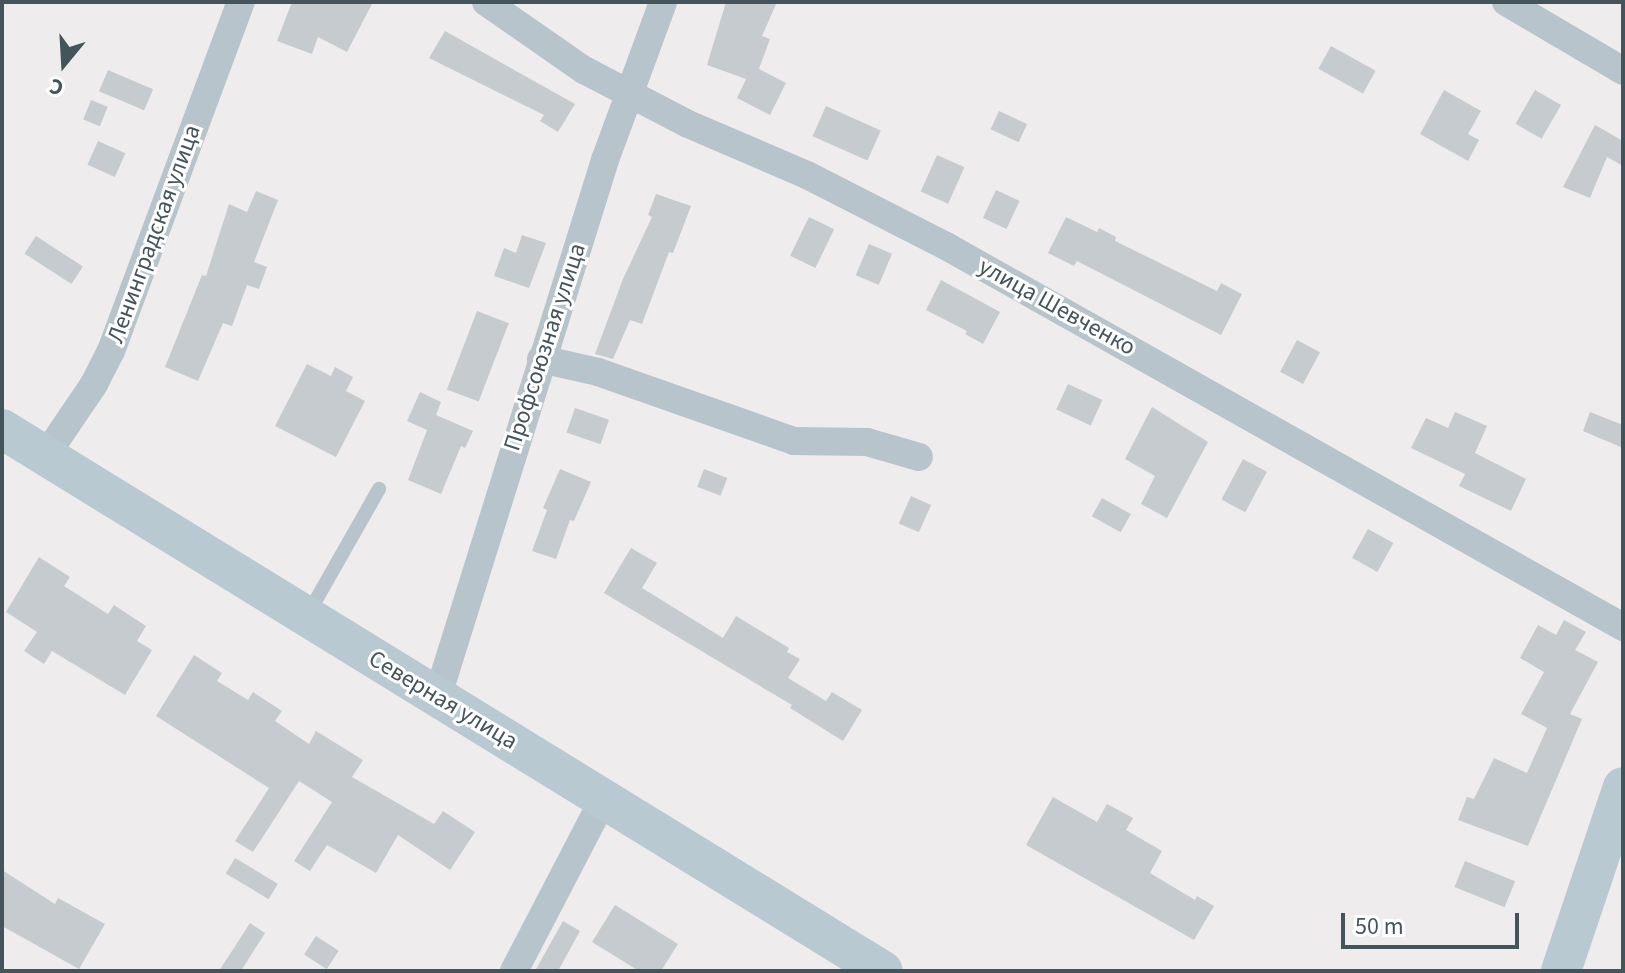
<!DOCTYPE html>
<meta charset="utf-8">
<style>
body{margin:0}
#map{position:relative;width:1625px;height:973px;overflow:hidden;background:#efeced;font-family:"Source Sans 3",sans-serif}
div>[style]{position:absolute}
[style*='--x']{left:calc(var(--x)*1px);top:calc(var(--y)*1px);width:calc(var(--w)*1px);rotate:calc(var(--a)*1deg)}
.building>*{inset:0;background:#c6cbd0;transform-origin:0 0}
.lane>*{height:14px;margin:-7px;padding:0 7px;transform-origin:7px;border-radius:7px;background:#b7c4cb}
.street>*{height:28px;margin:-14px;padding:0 14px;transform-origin:14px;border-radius:14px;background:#b7c4cb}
.secondary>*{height:40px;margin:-20px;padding:0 20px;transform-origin:20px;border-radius:20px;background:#b8c9d2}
span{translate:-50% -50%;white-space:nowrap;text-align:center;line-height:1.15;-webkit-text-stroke:6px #fff;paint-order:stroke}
.street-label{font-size:24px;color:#44545b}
.frame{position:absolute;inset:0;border:4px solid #44545b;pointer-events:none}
.north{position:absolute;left:24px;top:24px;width:80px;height:80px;-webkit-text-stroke:6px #fff;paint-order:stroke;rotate:198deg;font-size:22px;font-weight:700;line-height:32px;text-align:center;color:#44545b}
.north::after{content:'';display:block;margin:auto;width:28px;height:36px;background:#44545b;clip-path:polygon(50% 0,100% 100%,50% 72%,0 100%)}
.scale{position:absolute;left:1341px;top:913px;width:178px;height:36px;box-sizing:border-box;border:4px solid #44545b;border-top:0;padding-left:10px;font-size:24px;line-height:28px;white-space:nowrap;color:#44545b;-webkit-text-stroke:6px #fff;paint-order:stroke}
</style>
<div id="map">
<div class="building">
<div style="clip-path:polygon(292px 2px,373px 2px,347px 52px,318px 37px,312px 54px,277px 41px)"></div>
<div style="clip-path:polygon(726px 2px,777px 2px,762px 36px,770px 39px,759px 69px,786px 83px,770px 115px,737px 98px,746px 79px,707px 65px)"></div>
<div style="clip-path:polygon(445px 31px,575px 104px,558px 132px,540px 121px,544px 115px,429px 58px)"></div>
<div style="left:1331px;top:46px;width:51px;height:26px;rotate:29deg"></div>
<div style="left:108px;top:70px;width:49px;height:23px;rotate:23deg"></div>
<div style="clip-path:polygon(1444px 90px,1481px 111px,1468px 134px,1479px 140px,1468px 161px,1420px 134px)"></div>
<div style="left:1535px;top:90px;width:30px;height:39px;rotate:30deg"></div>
<div style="left:91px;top:100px;width:18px;height:21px;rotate:22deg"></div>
<div style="left:826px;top:106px;width:60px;height:33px;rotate:24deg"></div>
<div style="left:999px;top:111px;width:31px;height:20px;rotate:25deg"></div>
<div style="clip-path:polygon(1595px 125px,1623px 141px,1623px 166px,1607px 157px,1590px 198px,1563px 187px)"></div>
<div style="left:98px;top:141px;width:30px;height:26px;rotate:24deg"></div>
<div style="left:937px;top:155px;width:30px;height:40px;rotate:24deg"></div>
<div style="left:996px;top:190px;width:26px;height:31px;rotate:25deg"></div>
<div style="clip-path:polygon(256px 191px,278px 200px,254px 262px,267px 267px,259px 289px,247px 285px,232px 326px,223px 323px,198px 381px,165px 367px,202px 275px,206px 276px,229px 204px,247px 212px)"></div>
<div style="clip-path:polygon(656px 194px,691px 206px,673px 253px,669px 252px,642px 324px,630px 320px,613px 359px,595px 354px,623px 279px,652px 217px,648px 215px)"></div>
<div style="left:809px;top:217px;width:28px;height:43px;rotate:26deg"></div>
<div style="clip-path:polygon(1066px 217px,1097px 232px,1099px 228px,1116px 237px,1115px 241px,1217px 291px,1221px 283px,1242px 294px,1221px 335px,1077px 261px,1074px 266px,1048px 253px)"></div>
<div style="clip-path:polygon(522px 235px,546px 243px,529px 288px,494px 276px,504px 248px,516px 253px)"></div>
<div style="left:36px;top:236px;width:56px;height:21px;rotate:33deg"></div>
<div style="left:869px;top:244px;width:25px;height:34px;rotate:23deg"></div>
<div style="clip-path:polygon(941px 280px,1000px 312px,983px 344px,965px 334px,967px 331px,926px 310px)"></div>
<div style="left:477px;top:311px;width:34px;height:84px;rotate:21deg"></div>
<div style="left:1297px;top:340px;width:26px;height:36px;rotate:28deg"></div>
<div style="clip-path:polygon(307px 364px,331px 376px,335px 367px,353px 377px,346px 391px,365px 401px,336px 457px,275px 426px)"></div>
<div style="left:1068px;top:384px;width:38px;height:28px;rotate:25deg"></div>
<div style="clip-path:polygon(420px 392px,441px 402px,436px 415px,473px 431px,465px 448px,461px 446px,441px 494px,408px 480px,427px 430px,407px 421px)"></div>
<div style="clip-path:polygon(1152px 407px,1208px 442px,1167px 518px,1141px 504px,1155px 476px,1125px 459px)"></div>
<div style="left:575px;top:408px;width:36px;height:26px;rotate:19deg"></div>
<div style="clip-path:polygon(1455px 412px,1487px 426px,1475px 453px,1526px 479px,1511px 511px,1459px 486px,1465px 474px,1411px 448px,1426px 418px,1448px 428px)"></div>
<div style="clip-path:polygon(1590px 412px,1623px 425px,1623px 448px,1583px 431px)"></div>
<div style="left:1243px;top:459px;width:27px;height:46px;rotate:28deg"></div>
<div style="clip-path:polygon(560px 469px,591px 482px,574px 521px,570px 520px,556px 559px,532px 551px,547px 510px,543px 508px)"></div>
<div style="left:704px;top:469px;width:25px;height:19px;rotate:21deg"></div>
<div style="left:911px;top:496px;width:22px;height:30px;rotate:24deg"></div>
<div style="left:1102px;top:498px;width:33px;height:21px;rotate:29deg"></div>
<div style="left:1368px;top:529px;width:29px;height:33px;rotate:29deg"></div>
<div style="clip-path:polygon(631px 548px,657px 563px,642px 588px,723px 638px,736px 616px,789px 648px,787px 652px,800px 659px,788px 678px,826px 701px,832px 692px,862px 710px,843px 741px,790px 708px,792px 705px,604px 593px)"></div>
<div style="clip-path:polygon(39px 557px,70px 577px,64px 586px,108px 614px,114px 605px,146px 626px,137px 641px,152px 650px,125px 695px,52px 651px,44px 664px,24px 651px,37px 632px,6px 612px)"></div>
<div style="clip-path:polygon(1564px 620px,1586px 632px,1575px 650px,1598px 662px,1570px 714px,1582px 719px,1528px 846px,1458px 820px,1467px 797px,1474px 799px,1494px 758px,1527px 773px,1547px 728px,1521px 714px,1544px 672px,1520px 658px,1538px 625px,1556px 635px)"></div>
<div style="clip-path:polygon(194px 655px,222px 673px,217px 681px,248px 700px,253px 692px,282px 711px,275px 721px,309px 744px,316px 731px,363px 760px,352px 777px,434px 824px,443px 811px,475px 832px,450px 870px,398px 835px,376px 873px,327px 845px,310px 871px,294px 861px,332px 802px,299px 781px,253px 852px,235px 841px,269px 788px,156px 716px)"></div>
<div style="clip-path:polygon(1053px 797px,1097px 822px,1107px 804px,1133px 818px,1126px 830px,1162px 851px,1150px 873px,1195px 900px,1197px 896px,1214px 906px,1194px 940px,1026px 845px)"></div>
<div style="left:235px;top:858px;width:50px;height:18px;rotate:31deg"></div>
<div style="left:1465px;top:861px;width:54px;height:28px;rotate:22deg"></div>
<div style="clip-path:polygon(2px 870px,55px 904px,58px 898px,105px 924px,79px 969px,2px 926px)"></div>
<div style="clip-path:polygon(615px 905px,678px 944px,661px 971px,639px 971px,592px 942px)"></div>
<div style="clip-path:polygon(563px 921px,580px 931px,558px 971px,535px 971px)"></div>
<div style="clip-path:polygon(250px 923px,265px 933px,241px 971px,219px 971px)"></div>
<div style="left:316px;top:936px;width:27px;height:22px;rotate:33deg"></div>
</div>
<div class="lane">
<div style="--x:308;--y:614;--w:144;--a:-60.4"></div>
</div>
<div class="street">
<div style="--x:486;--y:2;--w:119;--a:34.8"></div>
<div style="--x:584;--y:70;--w:117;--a:27.4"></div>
<div style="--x:688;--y:124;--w:129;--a:23.2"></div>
<div style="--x:807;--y:175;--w:156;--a:27.1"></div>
<div style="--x:946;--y:246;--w:777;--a:29.37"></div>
<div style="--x:1506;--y:2;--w:136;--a:30.5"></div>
<div style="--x:541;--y:359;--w:58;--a:12.8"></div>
<div style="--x:598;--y:372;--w:208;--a:19.4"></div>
<div style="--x:794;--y:441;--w:73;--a:0.8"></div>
<div style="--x:867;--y:442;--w:54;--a:16.1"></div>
<div style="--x:46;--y:455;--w:86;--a:-55.9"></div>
<div style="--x:94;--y:384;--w:37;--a:-63"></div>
<div style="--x:111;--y:351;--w:372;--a:-69.6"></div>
<div style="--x:438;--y:695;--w:560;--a:-72.66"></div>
<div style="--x:605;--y:160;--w:168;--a:-69.8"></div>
<div style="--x:514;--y:971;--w:195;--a:-62.5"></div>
</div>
<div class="secondary">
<div style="--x:2;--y:429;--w:1034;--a:31.6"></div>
<div style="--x:1561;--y:971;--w:194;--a:-71.4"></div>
</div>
<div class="street-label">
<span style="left:154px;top:234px;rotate:-70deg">Ленинградская улица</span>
<span style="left:1057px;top:307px;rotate:29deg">улица Шевченко</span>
<span style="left:545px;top:347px;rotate:-72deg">Профсоюзная улица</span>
<span style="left:443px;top:700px;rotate:31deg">Северная улица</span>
</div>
<div class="frame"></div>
<div class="north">С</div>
<div class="scale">50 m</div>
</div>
